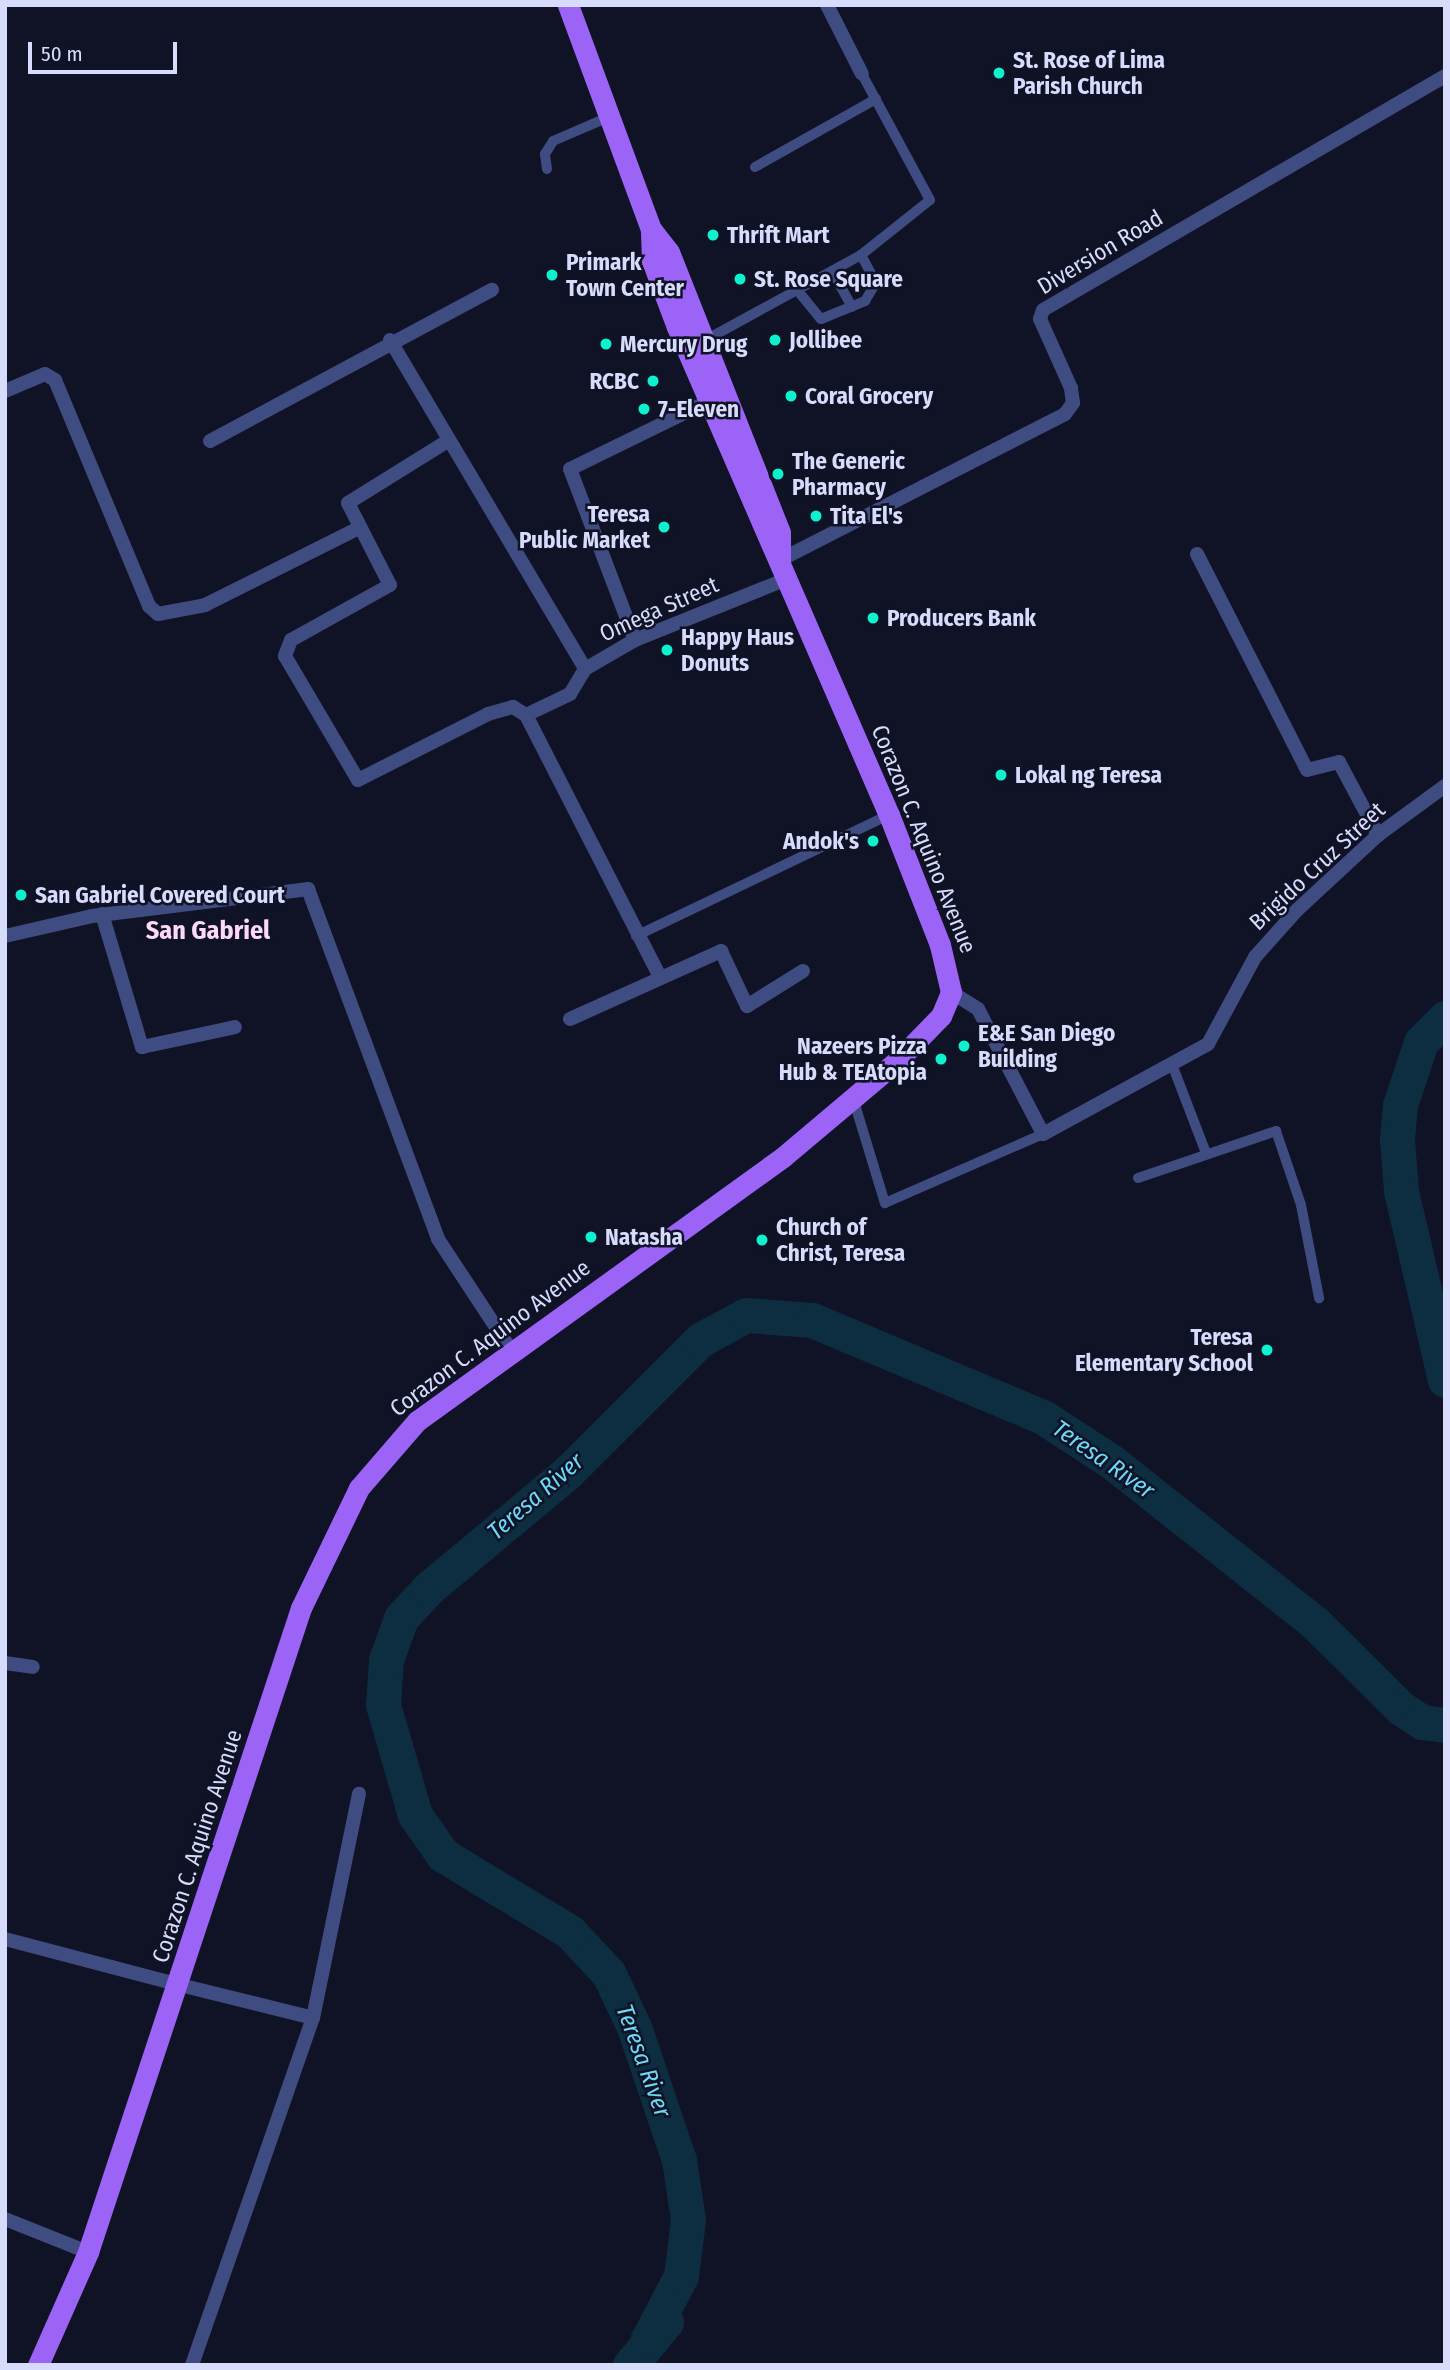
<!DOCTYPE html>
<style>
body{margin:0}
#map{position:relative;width:1450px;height:2370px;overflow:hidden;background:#101225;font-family:"Fira Sans Condensed",sans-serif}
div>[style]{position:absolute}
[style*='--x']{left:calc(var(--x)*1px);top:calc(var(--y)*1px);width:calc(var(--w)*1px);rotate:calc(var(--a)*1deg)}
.river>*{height:35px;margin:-17.5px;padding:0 17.5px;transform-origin:17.5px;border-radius:17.5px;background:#0d2d41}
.service>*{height:10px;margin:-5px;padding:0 5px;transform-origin:5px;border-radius:5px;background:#3e4c81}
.minor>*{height:14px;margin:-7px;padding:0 7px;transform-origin:7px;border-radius:7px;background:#3e4c81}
.tertiary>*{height:14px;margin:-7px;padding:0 7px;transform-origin:7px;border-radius:7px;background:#3e4c81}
.primary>*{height:21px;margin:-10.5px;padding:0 10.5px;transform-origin:10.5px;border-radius:10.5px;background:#9b64f6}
.dots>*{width:19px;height:19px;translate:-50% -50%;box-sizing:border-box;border:4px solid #101225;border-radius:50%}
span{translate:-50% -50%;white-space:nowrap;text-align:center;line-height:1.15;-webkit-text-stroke:5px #101225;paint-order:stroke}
.poi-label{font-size:23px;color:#d7dcfd;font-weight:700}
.left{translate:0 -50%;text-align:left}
.right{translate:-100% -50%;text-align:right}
.street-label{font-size:23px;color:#d7dcfd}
.water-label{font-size:24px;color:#6bd9f7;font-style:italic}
.quarter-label{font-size:26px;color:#fdd9f9;font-weight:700}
.frame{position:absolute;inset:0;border:7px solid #d7dcfd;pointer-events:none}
.scale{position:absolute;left:28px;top:42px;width:149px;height:32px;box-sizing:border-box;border:4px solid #d7dcfd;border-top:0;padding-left:9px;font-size:21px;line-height:24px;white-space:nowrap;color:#d7dcfd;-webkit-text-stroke:5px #101225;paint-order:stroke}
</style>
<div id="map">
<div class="river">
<div style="--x:1445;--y:1018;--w:34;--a:135"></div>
<div style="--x:1421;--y:1042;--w:66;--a:108.4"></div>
<div style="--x:1400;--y:1105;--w:35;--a:95"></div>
<div style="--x:1397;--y:1140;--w:51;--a:85.5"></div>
<div style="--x:1401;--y:1191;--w:194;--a:76.9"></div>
<div style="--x:630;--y:2365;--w:56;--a:-50.1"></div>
<div style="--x:666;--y:2322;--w:25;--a:137"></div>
<div style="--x:648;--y:2339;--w:71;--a:-62.4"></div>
<div style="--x:681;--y:2276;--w:56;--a:-82.9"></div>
<div style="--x:688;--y:2220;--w:61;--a:-98.5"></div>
<div style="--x:679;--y:2160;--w:140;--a:-108.7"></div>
<div style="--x:634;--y:2027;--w:59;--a:-115.3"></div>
<div style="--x:609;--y:1974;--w:57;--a:-132.9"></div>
<div style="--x:570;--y:1932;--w:149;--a:-148.8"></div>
<div style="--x:443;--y:1855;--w:49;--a:-125"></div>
<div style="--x:415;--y:1815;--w:115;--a:-106.2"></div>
<div style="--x:383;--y:1705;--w:45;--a:-86.2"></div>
<div style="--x:386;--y:1660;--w:45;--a:-70.3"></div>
<div style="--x:401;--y:1618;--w:41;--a:-47"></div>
<div style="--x:429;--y:1588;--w:181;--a:-39.8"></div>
<div style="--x:568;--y:1472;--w:187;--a:-45"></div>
<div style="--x:700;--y:1340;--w:52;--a:-28.5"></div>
<div style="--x:746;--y:1315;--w:66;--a:4.3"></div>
<div style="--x:812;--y:1320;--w:251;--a:22.8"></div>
<div style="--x:1043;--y:1417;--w:82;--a:33.1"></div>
<div style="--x:1112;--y:1462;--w:259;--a:38.4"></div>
<div style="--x:1315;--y:1623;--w:122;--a:44.7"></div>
<div style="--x:1402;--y:1709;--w:24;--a:33"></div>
<div style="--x:1422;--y:1722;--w:23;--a:7"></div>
</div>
<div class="service">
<div style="--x:755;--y:167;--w:139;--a:-29.3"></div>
<div style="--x:547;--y:169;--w:15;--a:-98"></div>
<div style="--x:545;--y:154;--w:15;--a:-58"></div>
<div style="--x:553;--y:141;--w:61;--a:-23.2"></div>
<div style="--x:832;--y:271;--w:41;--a:60.9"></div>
<div style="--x:798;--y:291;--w:36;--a:51"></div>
<div style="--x:821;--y:319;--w:48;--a:-22.2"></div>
<div style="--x:865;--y:301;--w:21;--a:-59"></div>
<div style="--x:876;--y:283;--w:32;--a:-118"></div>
<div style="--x:702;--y:342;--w:181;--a:-28.7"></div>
<div style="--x:861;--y:255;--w:88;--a:-38.6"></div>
<div style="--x:930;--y:200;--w:143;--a:-118.4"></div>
<div style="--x:636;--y:936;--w:280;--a:-25.6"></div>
<div style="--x:1173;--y:1067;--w:92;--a:69"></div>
<div style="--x:853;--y:1098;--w:110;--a:73.1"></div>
<div style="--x:885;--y:1203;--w:172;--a:-23.6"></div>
<div style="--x:1138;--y:1178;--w:146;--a:-18.8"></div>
<div style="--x:1276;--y:1131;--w:78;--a:71.3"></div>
<div style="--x:1301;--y:1205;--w:95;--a:79"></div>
</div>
<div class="minor">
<div style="--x:827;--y:5;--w:77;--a:63.1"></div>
<div style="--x:390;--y:340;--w:382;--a:59.3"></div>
<div style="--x:5;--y:391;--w:43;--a:-23"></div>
<div style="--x:45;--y:374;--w:12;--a:31"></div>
<div style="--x:55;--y:380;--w:245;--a:67.4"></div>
<div style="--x:149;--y:606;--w:12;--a:42"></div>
<div style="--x:158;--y:614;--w:48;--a:-10.8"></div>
<div style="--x:205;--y:605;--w:172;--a:-26.6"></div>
<div style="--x:210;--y:441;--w:320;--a:-28.2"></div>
<div style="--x:446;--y:442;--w:115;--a:148.1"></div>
<div style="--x:348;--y:503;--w:92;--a:62.9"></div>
<div style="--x:390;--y:585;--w:113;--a:150.9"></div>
<div style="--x:291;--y:640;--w:17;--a:111"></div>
<div style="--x:285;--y:656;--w:144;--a:59.5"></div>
<div style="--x:358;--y:780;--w:146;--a:-26.9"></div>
<div style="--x:488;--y:714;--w:26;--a:-16"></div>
<div style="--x:513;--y:707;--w:15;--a:32"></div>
<div style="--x:526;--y:715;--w:292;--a:62.9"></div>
<div style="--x:1197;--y:554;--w:242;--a:63"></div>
<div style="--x:1307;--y:770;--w:33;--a:-14"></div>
<div style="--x:1339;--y:762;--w:83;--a:61.9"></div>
<div style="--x:635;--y:640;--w:183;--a:-110.8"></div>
<div style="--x:570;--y:469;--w:153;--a:-26.1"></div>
<div style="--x:526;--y:715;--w:49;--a:-25.5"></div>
<div style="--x:570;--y:694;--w:29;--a:-59"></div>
<div style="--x:585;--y:669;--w:58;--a:-30.1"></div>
<div style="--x:635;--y:640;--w:164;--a:-21.9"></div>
<div style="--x:102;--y:914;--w:139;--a:73.3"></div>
<div style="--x:142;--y:1047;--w:95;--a:-12.1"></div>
<div style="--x:5;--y:936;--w:89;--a:-12.9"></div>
<div style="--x:92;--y:916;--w:218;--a:-7.1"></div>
<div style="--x:308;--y:889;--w:373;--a:69.6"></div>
<div style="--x:438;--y:1239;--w:133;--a:56.7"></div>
<div style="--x:951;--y:992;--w:32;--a:32"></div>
<div style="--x:978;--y:1009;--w:141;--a:62.5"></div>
<div style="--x:1043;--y:1134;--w:188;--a:-28.6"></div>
<div style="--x:1208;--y:1044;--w:99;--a:-61.6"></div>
<div style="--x:1255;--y:957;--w:63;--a:-48.2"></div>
<div style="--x:1297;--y:910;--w:110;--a:-42.8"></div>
<div style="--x:1378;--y:835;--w:83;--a:-36.2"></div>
<div style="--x:570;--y:1019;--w:166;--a:-24.2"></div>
<div style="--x:721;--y:951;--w:61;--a:64.7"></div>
<div style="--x:747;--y:1006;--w:66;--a:-32"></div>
<div style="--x:5;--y:1663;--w:28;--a:8"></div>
<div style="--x:180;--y:1985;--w:137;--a:13.9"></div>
<div style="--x:5;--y:2219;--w:89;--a:21.7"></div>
<div style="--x:192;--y:2365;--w:367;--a:-70.8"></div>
<div style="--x:313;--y:2018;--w:229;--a:-78.4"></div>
</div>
<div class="tertiary">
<div style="--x:780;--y:560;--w:320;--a:-27.1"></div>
<div style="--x:1065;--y:414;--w:14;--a:-54"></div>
<div style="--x:1073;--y:403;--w:15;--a:-98"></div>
<div style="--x:1071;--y:388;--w:76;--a:-114.2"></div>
<div style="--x:1040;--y:319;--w:9;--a:-72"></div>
<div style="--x:1043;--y:310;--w:465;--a:-30.2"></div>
<div style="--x:5;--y:1939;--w:181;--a:14.7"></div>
</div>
<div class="primary">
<div style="--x:568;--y:5;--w:239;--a:69.7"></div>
<div style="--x:651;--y:229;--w:29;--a:52"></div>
<div style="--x:669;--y:252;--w:301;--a:68.4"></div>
<div style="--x:780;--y:532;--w:28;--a:90"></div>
<div style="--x:38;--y:2365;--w:124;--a:-66.1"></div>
<div style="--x:88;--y:2252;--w:678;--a:-71.7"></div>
<div style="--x:301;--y:1608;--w:133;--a:-64.2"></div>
<div style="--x:359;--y:1488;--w:89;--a:-49.1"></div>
<div style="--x:417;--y:1421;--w:451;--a:-35.8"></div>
<div style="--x:783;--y:1157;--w:150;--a:-40.1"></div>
<div style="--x:898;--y:1060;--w:62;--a:-45.7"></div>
<div style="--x:941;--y:1016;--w:26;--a:-67"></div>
<div style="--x:951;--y:992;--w:48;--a:-103.2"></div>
<div style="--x:940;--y:945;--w:140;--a:-111.4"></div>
<div style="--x:889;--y:815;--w:532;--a:-113.48"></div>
<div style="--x:677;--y:327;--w:71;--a:-110.7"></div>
<div style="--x:652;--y:261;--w:32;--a:-92"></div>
</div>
<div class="dots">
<div style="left:999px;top:73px;background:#0ef1cf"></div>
<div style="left:713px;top:235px;background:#0ef1cf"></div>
<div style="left:552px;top:275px;background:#0ef1cf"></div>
<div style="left:740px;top:279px;background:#0ef1cf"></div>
<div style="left:775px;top:340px;background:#0ef1cf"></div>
<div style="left:606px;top:344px;background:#0ef1cf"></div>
<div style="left:653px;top:381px;background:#0ef1cf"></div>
<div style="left:791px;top:396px;background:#0ef1cf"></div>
<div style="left:644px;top:409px;background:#0ef1cf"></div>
<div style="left:778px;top:474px;background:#0ef1cf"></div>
<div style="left:816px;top:516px;background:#0ef1cf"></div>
<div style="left:664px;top:527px;background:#0ef1cf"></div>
<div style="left:873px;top:618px;background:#0ef1cf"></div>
<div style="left:667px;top:650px;background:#0ef1cf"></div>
<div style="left:1001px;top:775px;background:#0ef1cf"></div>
<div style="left:873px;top:841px;background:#0ef1cf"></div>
<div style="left:21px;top:895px;background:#0ef1cf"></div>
<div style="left:964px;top:1046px;background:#0ef1cf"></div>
<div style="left:941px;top:1059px;background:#0ef1cf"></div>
<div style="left:591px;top:1237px;background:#0ef1cf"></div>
<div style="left:762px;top:1240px;background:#0ef1cf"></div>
<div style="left:1267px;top:1350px;background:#0ef1cf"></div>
</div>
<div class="poi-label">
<span class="left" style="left:1013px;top:73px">St. Rose of Lima<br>Parish Church</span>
<span class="left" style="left:727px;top:235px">Thrift Mart</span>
<span class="left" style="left:566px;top:275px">Primark<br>Town Center</span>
<span class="left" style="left:754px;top:279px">St. Rose Square</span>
<span class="left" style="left:789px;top:340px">Jollibee</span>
<span class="left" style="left:620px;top:344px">Mercury Drug</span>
<span class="right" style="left:639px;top:381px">RCBC</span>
<span class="left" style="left:805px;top:396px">Coral Grocery</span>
<span class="left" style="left:658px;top:409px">7-Eleven</span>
<span class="left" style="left:792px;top:474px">The Generic<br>Pharmacy</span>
<span class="right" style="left:650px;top:527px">Teresa<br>Public Market</span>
<span class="left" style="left:830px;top:516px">Tita El's</span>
<span class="left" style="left:887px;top:618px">Producers Bank</span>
<span class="left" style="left:681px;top:650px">Happy Haus<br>Donuts</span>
<span class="left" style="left:1015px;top:775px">Lokal ng Teresa</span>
<span class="right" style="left:859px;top:841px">Andok's</span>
<span class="left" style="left:35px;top:895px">San Gabriel Covered Court</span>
<span class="left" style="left:978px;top:1046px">E&amp;E San Diego<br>Building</span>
<span class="right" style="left:927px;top:1059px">Nazeers Pizza<br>Hub &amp; TEAtopia</span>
<span class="left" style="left:776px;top:1240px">Church of<br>Christ, Teresa</span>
<span class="left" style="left:605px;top:1237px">Natasha</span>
<span class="right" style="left:1253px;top:1350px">Teresa<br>Elementary School</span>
</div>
<div class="street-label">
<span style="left:1100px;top:252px;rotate:-31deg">Diversion Road</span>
<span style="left:659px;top:609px;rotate:-24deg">Omega Street</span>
<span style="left:924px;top:839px;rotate:68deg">Corazon C. Aquino Avenue</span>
<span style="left:1317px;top:866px;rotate:-43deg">Brigido Cruz Street</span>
<span style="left:490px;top:1338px;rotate:-37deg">Corazon C. Aquino Avenue</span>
<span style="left:197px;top:1846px;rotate:-72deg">Corazon C. Aquino Avenue</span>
</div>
<div class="water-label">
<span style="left:1103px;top:1460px;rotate:35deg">Teresa River</span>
<span style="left:536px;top:1497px;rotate:-41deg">Teresa River</span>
<span style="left:643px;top:2061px;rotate:70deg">Teresa River</span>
</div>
<div class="quarter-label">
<span style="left:208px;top:931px">San Gabriel</span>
</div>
<div class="frame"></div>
<div class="scale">50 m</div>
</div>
